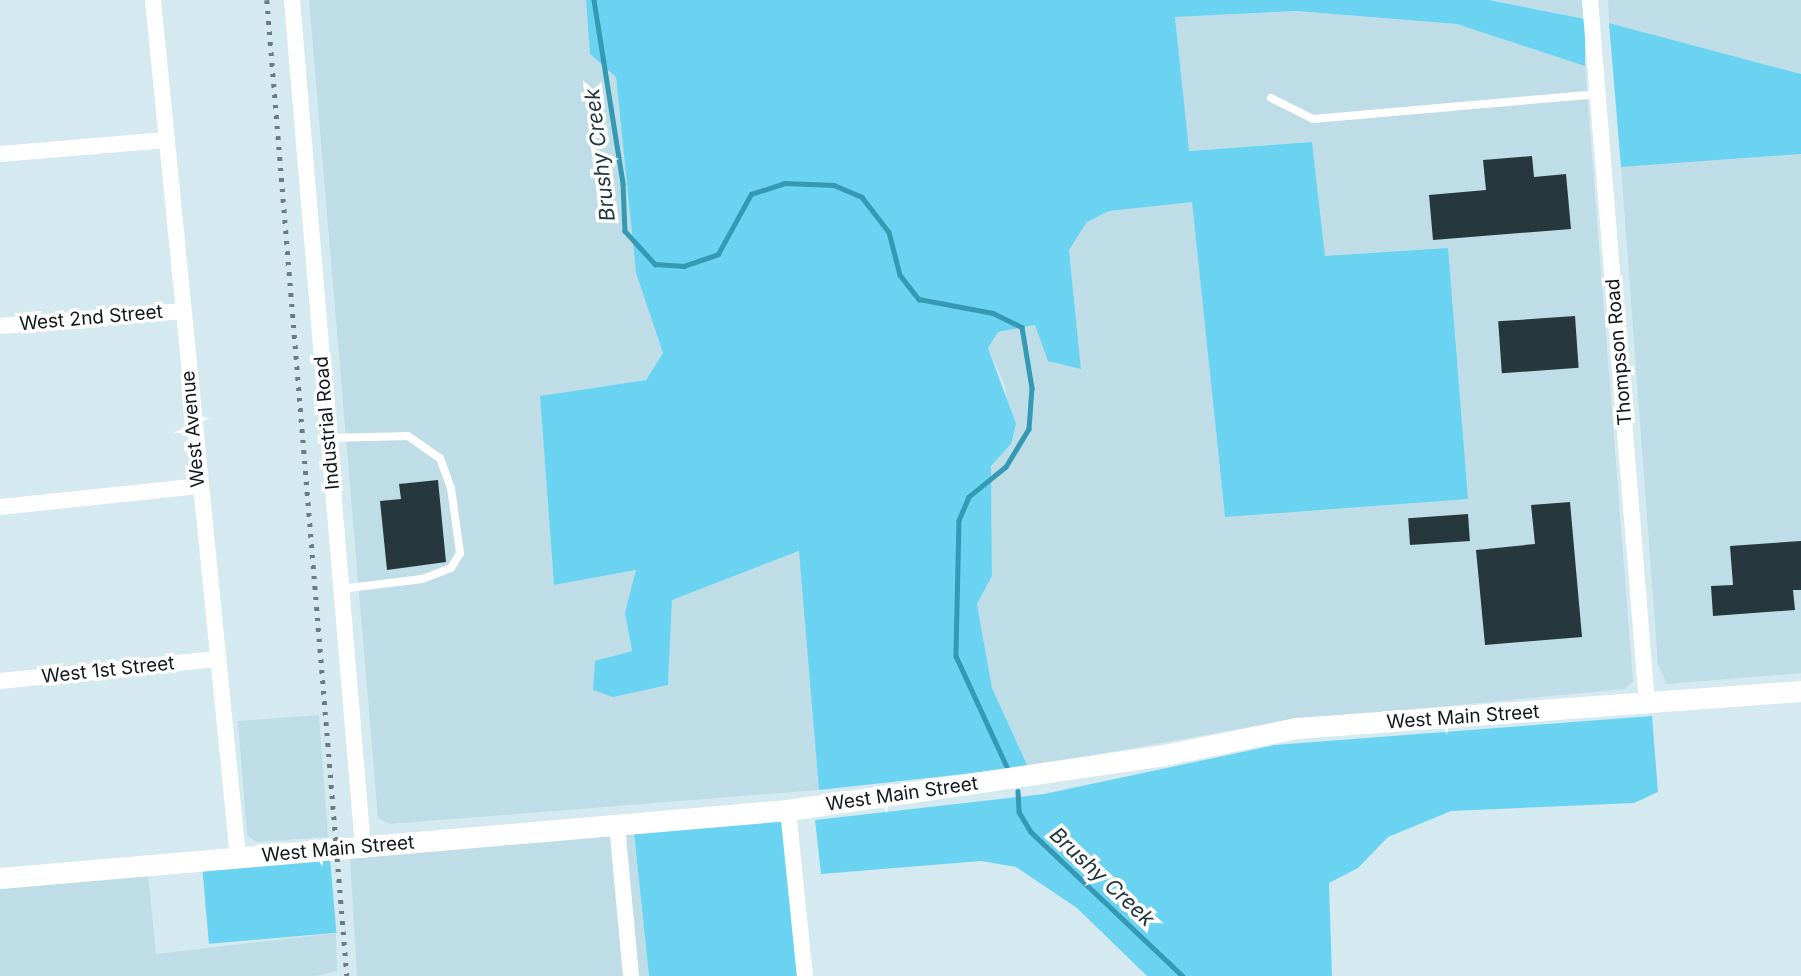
<!DOCTYPE html>
<style>
body{margin:0}
#map{position:relative;width:1801px;height:976px;overflow:hidden;background:#d5eaf0;font-family:Inter,sans-serif}
div>[style]{position:absolute}
[style*='--x']{left:calc(var(--x)*1px);top:calc(var(--y)*1px);width:calc(var(--w)*1px);rotate:calc(var(--a)*1deg)}
.built>*{inset:0;background:#bfdde6}
.green>*{inset:0;background:#6ad3f1;transform-origin:0 0}
.stream>*{height:4.5px;margin:-2.25px;padding:0 2.25px;transform-origin:2.25px;border-radius:2.25px;background:#3499b3}
.building>*{inset:0;background:#26373d;transform-origin:0 0}
.lane>*{height:8px;margin:-4px;padding:0 4px;transform-origin:4px;border-radius:4px;background:#fff}
.street>*{height:16px;margin:-8px;padding:0 8px;transform-origin:8px;border-radius:8px;background:#fff}
.secondary>*{height:21px;margin:-10.5px;padding:0 10.5px;transform-origin:10.5px;border-radius:10.5px;background:#fff}
.rail>*{height:4.5px;margin-top:-2.25px;transform-origin:0;background:repeating-linear-gradient(90deg,#6d7a7f 0 3.5px,transparent 0 10.5px)}
span{translate:-50% -50%;white-space:nowrap;text-align:center;line-height:1.15;-webkit-text-stroke:7px #fff;paint-order:stroke}
.street-label{font-size:19px;color:#11181b}
.water-label{font-size:21px;color:#21373e;font-style:italic}
</style>
<div id="map">
<div class="built">
<div style="clip-path:polygon(309px 0,586px 0,590px 54px,616px 77px,636px 273px,663px 353px,646px 380px,540px 396px,554px 585px,637px 570px,625px 613px,632px 652px,668px 685px,672px 600px,800px 551px,819px 790px,390px 824px,378px 818px)"></div>
<div style="clip-path:polygon(1490px 0,1585px 0,1585px 19px)"></div>
<div style="clip-path:polygon(1608px 0,1801px 0,1801px 74px,1609px 23px)"></div>
<div style="clip-path:polygon(1296px 11px,1457px 24px,1585px 66px,1633px 681px,1625px 689px,1277px 722px,1028px 767px,992px 688px,977px 604px,992px 576px,991px 466px,1011px 444px,1005px 386px,988px 348px,998px 332px,1036px 325px,1081px 369px,1069px 250px,1087px 222px,1109px 211px,1192px 201px,1225px 517px,1324px 256px,1312px 142px,1188px 151px,1175px 17px)"></div>
<div style="clip-path:polygon(1801px 154px,1801px 673px,1667px 684px,1658px 665px,1621px 167px)"></div>
<div style="clip-path:polygon(319px 715px,328px 837px,256px 842px,247px 835px,238px 721px)"></div>
<div style="clip-path:polygon(634px 833px,649px 976px,357px 976px,350px 856px)"></div>
<div style="clip-path:polygon(148px 874px,156px 954px,336px 933px,337px 971px,316px 976px,0 976px,0 887px)"></div>
</div>
<div class="green">
<div style="clip-path:polygon(586px 0,1489px 0,1585px 19px,1585px 66px,1457px 24px,1296px 11px,1175px 17px,1189px 151px,1312px 142px,1325px 256px,1448px 248px,1468px 499px,1225px 517px,1192px 202px,1109px 211px,1087px 222px,1069px 250px,1081px 369px,1048px 361px,1035px 325px,998px 332px,988px 348px,1016px 424px,1011px 444px,991px 466px,992px 576px,977px 604px,992px 688px,1028px 767px,819px 790px,799px 551px,672px 600px,668px 685px,613px 697px,593px 690px,595px 661px,632px 651px,625px 613px,636px 570px,554px 585px,540px 396px,646px 380px,663px 353px,636px 273px,616px 77px,590px 54px)"></div>
<div style="clip-path:polygon(1609px 23px,1801px 74px,1801px 154px,1621px 167px)"></div>
<div style="clip-path:polygon(1652px 716px,1658px 792px,1634px 803px,1451px 811px,1388px 837px,1358px 868px,1329px 883px,1332px 976px,1147px 976px,1077px 908px,1016px 867px,981px 861px,821px 874px,815px 820px,1044px 794px,1275px 745px)"></div>
<div style="clip-path:polygon(778px 820px,791px 829px,805px 976px,649px 976px,634px 833px)"></div>
<div style="left:330px;top:859px;width:74px;height:128px;rotate:85deg"></div>
</div>
<div class="stream">
<div style="--x:594;--y:0;--w:186;--a:81"></div>
<div style="--x:623;--y:184;--w:47;--a:87.6"></div>
<div style="--x:625;--y:231;--w:45;--a:47.7"></div>
<div style="--x:655;--y:264;--w:29;--a:4"></div>
<div style="--x:684;--y:266;--w:36;--a:-19"></div>
<div style="--x:718;--y:254;--w:68;--a:-61.2"></div>
<div style="--x:751;--y:194;--w:35;--a:-18"></div>
<div style="--x:784;--y:183;--w:50;--a:2.3"></div>
<div style="--x:834;--y:185;--w:30;--a:23"></div>
<div style="--x:862;--y:197;--w:44;--a:52.4"></div>
<div style="--x:889;--y:232;--w:44;--a:75.7"></div>
<div style="--x:900;--y:275;--w:31;--a:52"></div>
<div style="--x:919;--y:299;--w:75;--a:10.7"></div>
<div style="--x:993;--y:313;--w:32;--a:26"></div>
<div style="--x:1022;--y:327;--w:62;--a:80.7"></div>
<div style="--x:1032;--y:388;--w:41;--a:94.2"></div>
<div style="--x:1029;--y:429;--w:44;--a:121.2"></div>
<div style="--x:1006;--y:467;--w:48;--a:141"></div>
<div style="--x:969;--y:497;--w:25;--a:113"></div>
<div style="--x:959;--y:520;--w:136;--a:91.3"></div>
<div style="--x:956;--y:656;--w:124;--a:65.3"></div>
<div style="--x:1018;--y:791;--w:21;--a:87"></div>
<div style="--x:1019;--y:812;--w:23;--a:59"></div>
<div style="--x:1031;--y:832;--w:209;--a:43.5"></div>
</div>
<div class="building">
<div style="clip-path:polygon(1532px 156px,1534px 177px,1566px 174px,1571px 229px,1433px 240px,1429px 195px,1486px 190px,1483px 160px)"></div>
<div style="left:1575px;top:316px;width:52px;height:77px;rotate:86deg"></div>
<div style="clip-path:polygon(438px 480px,446px 562px,387px 570px,380px 501px,401px 499px,399px 484px)"></div>
<div style="clip-path:polygon(1570px 502px,1582px 637px,1485px 645px,1476px 550px,1535px 544px,1531px 505px)"></div>
<div style="left:1468px;top:514px;width:27px;height:60px;rotate:86deg"></div>
<div style="clip-path:polygon(1801px 541px,1801px 590px,1793px 590px,1795px 610px,1713px 616px,1711px 586px,1733px 585px,1730px 546px)"></div>
</div>
<div class="lane">
<div style="--x:1271;--y:98;--w:47;--a:26.6"></div>
<div style="--x:1313;--y:119;--w:285;--a:-5"></div>
<div style="--x:328;--y:438;--w:80;--a:-1.4"></div>
<div style="--x:408;--y:436;--w:39;--a:35"></div>
<div style="--x:440;--y:458;--w:32;--a:70"></div>
<div style="--x:451;--y:488;--w:66;--a:82.1"></div>
<div style="--x:460;--y:553;--w:17;--a:121"></div>
<div style="--x:451;--y:568;--w:31;--a:159"></div>
<div style="--x:422;--y:579;--w:82;--a:173"></div>
</div>
<div class="street">
<div style="--x:153;--y:0;--w:862;--a:84.34"></div>
<div style="--x:292;--y:0;--w:850;--a:85.21"></div>
<div style="--x:1590;--y:0;--w:706;--a:85.37"></div>
<div style="--x:0;--y:154;--w:167;--a:-4.8"></div>
<div style="--x:0;--y:326;--w:183;--a:-4.7"></div>
<div style="--x:0;--y:507;--w:200;--a:-6"></div>
<div style="--x:0;--y:681;--w:217;--a:-5.8"></div>
<div style="--x:788;--y:810;--w:167;--a:84.2"></div>
<div style="--x:617;--y:825;--w:152;--a:84.7"></div>
</div>
<div class="secondary">
<div style="--x:0;--y:878;--w:791;--a:-4.93"></div>
<div style="--x:788;--y:810;--w:380;--a:-8.3"></div>
<div style="--x:1164;--y:755;--w:136;--a:-11.5"></div>
<div style="--x:1297;--y:728;--w:505;--a:-4.2"></div>
</div>
<div class="rail">
<div style="--x:267;--y:0;--w:979;--a:85.31"></div>
</div>
<div class="street-label">
<span style="left:91px;top:318px;rotate:-5deg">West 2nd Street</span>
<span style="left:1619px;top:352px;rotate:-95deg">Thompson Road</span>
<span style="left:327px;top:423px;rotate:-95deg">Industrial Road</span>
<span style="left:193px;top:429px;rotate:-95deg">West Avenue</span>
<span style="left:108px;top:670px;rotate:-6deg">West 1st Street</span>
<span style="left:1463px;top:717px;rotate:-4deg">West Main Street</span>
<span style="left:902px;top:794px;rotate:-8deg">West Main Street</span>
<span style="left:338px;top:849px;rotate:-5deg">West Main Street</span>
</div>
<div class="water-label">
<span style="left:600px;top:155px;rotate:-97deg">Brushy Creek</span>
<span style="left:1102px;top:877px;rotate:43deg">Brushy Creek</span>
</div>
</div>
